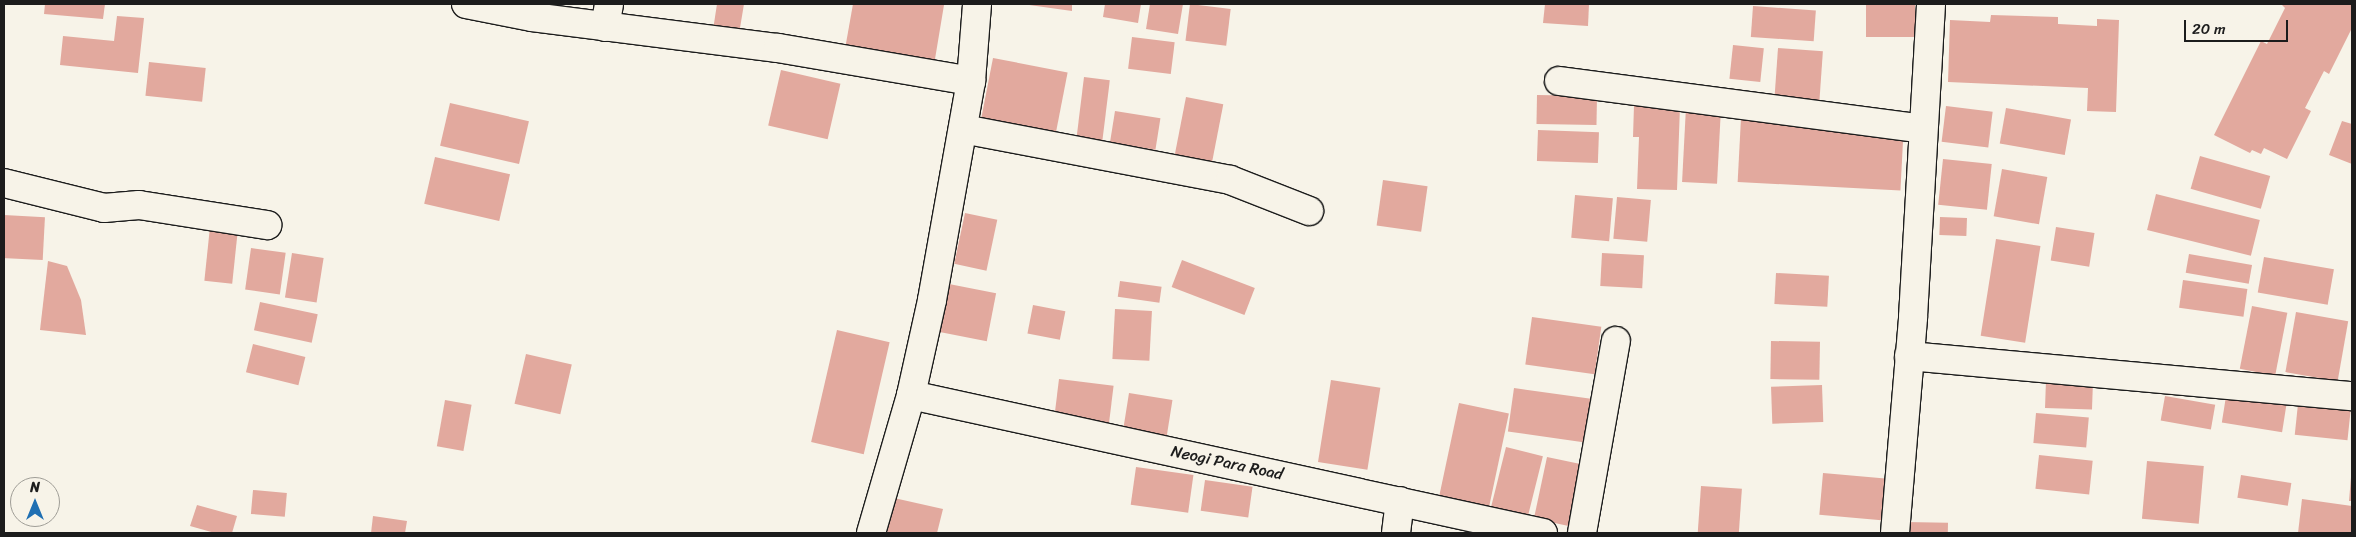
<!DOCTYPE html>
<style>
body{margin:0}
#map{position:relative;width:2356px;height:537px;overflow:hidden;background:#f7f3e8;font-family:Sriracha,sans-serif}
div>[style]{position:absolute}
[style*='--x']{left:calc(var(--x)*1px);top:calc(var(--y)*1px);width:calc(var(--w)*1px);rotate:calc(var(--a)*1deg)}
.building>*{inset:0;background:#e2a99e;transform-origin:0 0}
.roads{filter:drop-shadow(1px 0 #1c1c1c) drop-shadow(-1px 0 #1c1c1c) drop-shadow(0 1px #1c1c1c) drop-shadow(0 -1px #1c1c1c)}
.minor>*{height:28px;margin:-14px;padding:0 14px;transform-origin:14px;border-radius:14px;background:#f7f3e8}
span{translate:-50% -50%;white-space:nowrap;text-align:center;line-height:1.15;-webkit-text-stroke:4px #f7f3e8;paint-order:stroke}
.street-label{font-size:16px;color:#1c1c1c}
.frame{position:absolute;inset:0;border:5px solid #1c1c1c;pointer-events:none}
.north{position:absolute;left:10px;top:477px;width:50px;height:50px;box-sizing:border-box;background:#f7f3e8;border:1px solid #9f9d96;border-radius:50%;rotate:0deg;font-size:14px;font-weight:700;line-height:20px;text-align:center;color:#1c1c1c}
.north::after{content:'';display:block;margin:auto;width:18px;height:22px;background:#1f6fb2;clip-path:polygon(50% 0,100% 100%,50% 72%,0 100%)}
.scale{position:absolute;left:2184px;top:20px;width:104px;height:22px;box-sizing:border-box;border:2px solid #1c1c1c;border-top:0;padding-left:6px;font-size:15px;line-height:18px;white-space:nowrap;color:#1c1c1c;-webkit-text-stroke:4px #f7f3e8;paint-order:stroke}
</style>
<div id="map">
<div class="building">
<div style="clip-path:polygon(45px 4px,105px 4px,103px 19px,44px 14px)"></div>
<div style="clip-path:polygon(717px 4px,744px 4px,739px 34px,713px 30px)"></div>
<div style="clip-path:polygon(853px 4px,944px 5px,934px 65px,845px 49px)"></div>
<div style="clip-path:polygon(1022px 4px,1072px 4px,1072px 11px)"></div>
<div style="clip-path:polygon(1105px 4px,1141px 4px,1138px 23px,1103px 17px)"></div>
<div style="clip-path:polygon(1150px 4px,1183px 4px,1178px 34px,1146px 29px)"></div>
<div style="left:1190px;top:4px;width:41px;height:37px;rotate:7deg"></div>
<div style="clip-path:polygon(1545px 4px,1589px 4px,1588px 26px,1543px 23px)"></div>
<div style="left:1866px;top:4px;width:49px;height:33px"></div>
<div style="clip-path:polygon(2281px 4px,2352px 4px,2352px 28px,2329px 74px,2324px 71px,2305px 108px,2311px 111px,2287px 159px,2264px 148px,2261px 154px,2252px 150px,2250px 153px,2214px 135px,2261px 41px,2267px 44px,2285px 8px)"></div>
<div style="left:1753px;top:6px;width:63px;height:31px;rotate:4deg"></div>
<div style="clip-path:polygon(1991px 15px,2058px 17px,2058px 24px,2097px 26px,2097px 19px,2119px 20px,2116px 112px,2087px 111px,2088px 88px,1948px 82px,1950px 20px,1990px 22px)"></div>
<div style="clip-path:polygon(117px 16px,144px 18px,138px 73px,60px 65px,63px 36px,114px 41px)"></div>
<div style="left:1132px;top:37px;width:43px;height:32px;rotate:7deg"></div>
<div style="left:1733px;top:45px;width:31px;height:34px;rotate:6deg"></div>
<div style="left:1778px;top:48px;width:45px;height:52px;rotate:4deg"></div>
<div style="left:993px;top:58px;width:76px;height:64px;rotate:11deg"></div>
<div style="left:149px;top:62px;width:57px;height:34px;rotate:6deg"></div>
<div style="left:781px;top:70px;width:61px;height:57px;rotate:13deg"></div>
<div style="left:1084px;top:77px;width:26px;height:68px;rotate:7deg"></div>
<div style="left:1537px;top:95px;width:60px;height:29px;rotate:1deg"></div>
<div style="left:1186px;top:97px;width:38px;height:66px;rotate:11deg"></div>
<div style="left:450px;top:103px;width:81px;height:44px;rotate:13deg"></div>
<div style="clip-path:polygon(1634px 105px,1680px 106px,1677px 190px,1637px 189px,1639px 137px,1633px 137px)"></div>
<div style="left:1946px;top:106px;width:47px;height:36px;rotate:7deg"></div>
<div style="left:1686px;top:107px;width:35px;height:75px;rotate:3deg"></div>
<div style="left:2006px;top:108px;width:66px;height:36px;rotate:10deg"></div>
<div style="left:1115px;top:111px;width:46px;height:32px;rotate:9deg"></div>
<div style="left:1741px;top:118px;width:163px;height:64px;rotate:3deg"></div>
<div style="clip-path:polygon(2342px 121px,2352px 124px,2352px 164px,2329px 155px)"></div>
<div style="left:1538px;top:130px;width:61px;height:31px;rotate:2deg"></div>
<div style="left:2200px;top:156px;width:73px;height:34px;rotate:16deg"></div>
<div style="left:435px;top:157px;width:77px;height:48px;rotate:13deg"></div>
<div style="left:1943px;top:159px;width:49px;height:46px;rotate:6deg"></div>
<div style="left:2002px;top:169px;width:46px;height:48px;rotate:10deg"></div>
<div style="left:1383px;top:180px;width:45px;height:46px;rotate:8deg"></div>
<div style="left:2156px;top:194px;width:107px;height:37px;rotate:14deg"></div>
<div style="left:1575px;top:195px;width:38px;height:43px;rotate:5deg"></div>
<div style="left:1617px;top:197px;width:34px;height:42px;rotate:5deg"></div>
<div style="left:965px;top:213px;width:33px;height:52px;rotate:12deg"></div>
<div style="left:4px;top:215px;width:41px;height:43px;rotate:3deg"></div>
<div style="left:1940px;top:217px;width:27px;height:18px;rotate:2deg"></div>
<div style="left:210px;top:227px;width:28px;height:54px;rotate:6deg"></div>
<div style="left:2056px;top:227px;width:39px;height:34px;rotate:9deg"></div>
<div style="left:1996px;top:239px;width:45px;height:98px;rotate:9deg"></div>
<div style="left:251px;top:248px;width:35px;height:42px;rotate:8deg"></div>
<div style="left:292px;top:253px;width:32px;height:45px;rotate:9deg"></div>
<div style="left:1602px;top:253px;width:42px;height:33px;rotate:3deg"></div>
<div style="left:2189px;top:254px;width:64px;height:19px;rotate:10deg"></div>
<div style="left:2264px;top:257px;width:71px;height:36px;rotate:10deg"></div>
<div style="left:1182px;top:260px;width:78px;height:29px;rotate:21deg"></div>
<div style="clip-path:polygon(48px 261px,67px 266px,81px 300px,86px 335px,40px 330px)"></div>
<div style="left:1776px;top:273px;width:53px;height:31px;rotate:3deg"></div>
<div style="left:2183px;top:280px;width:65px;height:28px;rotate:8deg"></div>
<div style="left:1120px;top:281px;width:42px;height:16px;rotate:8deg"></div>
<div style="left:949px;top:284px;width:48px;height:49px;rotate:11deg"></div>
<div style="left:260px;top:302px;width:59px;height:29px;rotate:12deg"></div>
<div style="left:1033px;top:305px;width:33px;height:29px;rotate:11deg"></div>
<div style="left:2252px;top:306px;width:36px;height:64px;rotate:11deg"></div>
<div style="left:1115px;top:309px;width:37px;height:50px;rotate:3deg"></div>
<div style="left:2296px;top:312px;width:53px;height:61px;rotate:10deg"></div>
<div style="left:1532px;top:317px;width:70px;height:48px;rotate:8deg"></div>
<div style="left:837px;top:330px;width:54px;height:115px;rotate:13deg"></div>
<div style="left:1771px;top:341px;width:49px;height:38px;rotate:1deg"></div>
<div style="left:253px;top:344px;width:54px;height:29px;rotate:14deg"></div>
<div style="left:526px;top:354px;width:47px;height:51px;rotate:13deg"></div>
<div style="left:1059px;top:379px;width:55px;height:39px;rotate:7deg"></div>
<div style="left:1331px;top:380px;width:50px;height:83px;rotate:9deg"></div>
<div style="left:2046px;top:380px;width:47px;height:28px;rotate:2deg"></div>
<div style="left:1822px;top:385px;width:37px;height:51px;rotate:88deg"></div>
<div style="left:1514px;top:388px;width:85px;height:44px;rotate:8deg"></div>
<div style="left:2227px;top:390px;width:61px;height:33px;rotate:9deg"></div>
<div style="left:1129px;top:393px;width:44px;height:39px;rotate:9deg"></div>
<div style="left:2165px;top:396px;width:51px;height:25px;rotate:10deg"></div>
<div style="left:445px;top:400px;width:27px;height:47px;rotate:10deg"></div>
<div style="left:1459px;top:403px;width:51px;height:95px;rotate:12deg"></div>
<div style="left:2298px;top:404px;width:53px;height:31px;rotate:6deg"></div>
<div style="left:2036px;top:413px;width:53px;height:30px;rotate:5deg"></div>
<div style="left:1506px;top:447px;width:38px;height:62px;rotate:14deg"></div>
<div style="left:2039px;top:455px;width:54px;height:34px;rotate:6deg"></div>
<div style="left:1547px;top:457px;width:39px;height:63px;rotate:12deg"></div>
<div style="left:2147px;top:461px;width:57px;height:58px;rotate:5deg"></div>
<div style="left:1136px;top:467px;width:58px;height:38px;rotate:8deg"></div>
<div style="left:1823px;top:473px;width:68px;height:42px;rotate:5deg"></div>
<div style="left:2241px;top:475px;width:51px;height:23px;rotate:9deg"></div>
<div style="clip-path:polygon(2351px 477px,2352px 477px,2352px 501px,2349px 501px)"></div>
<div style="left:1205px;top:480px;width:48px;height:31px;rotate:8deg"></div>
<div style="left:1701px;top:486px;width:41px;height:47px;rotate:4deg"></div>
<div style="left:253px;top:490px;width:34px;height:24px;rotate:5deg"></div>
<div style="clip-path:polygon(894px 498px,943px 509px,937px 533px,887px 533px)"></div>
<div style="clip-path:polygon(2302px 499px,2352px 506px,2352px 533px,2298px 533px)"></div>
<div style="clip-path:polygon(197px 505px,237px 516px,232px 533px,215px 533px,190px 526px)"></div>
<div style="clip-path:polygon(373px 516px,407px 521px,405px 533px,371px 533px)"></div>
<div style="left:1905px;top:522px;width:43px;height:11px;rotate:1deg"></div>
</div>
<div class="roads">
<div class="minor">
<div style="--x:466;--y:4;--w:67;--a:11.1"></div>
<div style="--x:532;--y:17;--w:248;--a:7.2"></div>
<div style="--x:778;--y:48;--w:196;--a:9.7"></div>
<div style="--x:605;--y:27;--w:23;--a:-80"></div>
<div style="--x:1559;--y:81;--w:367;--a:7.5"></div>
<div style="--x:963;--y:129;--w:272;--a:10.8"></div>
<div style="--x:1230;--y:180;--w:85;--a:21.4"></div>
<div style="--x:4;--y:183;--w:103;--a:14"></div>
<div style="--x:104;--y:208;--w:35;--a:-5"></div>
<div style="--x:139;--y:205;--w:130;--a:8.9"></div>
<div style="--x:1909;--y:356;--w:445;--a:5.2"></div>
<div style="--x:911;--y:395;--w:647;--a:12.32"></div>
<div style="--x:871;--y:533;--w:144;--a:-73.8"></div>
<div style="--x:911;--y:395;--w:97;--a:-77.5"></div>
<div style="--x:932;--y:300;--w:222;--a:-79.9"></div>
<div style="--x:971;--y:81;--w:77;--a:-85.5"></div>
<div style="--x:1396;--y:533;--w:32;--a:-83"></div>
<div style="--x:1582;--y:533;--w:195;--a:-80"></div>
<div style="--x:1895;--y:533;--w:217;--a:-85.2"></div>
<div style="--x:1913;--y:317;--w:314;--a:-86.7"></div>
</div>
</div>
<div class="street-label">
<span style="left:1227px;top:463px;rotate:12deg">Neogi Para Road</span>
</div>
<div class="frame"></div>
<div class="north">N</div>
<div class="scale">20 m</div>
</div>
